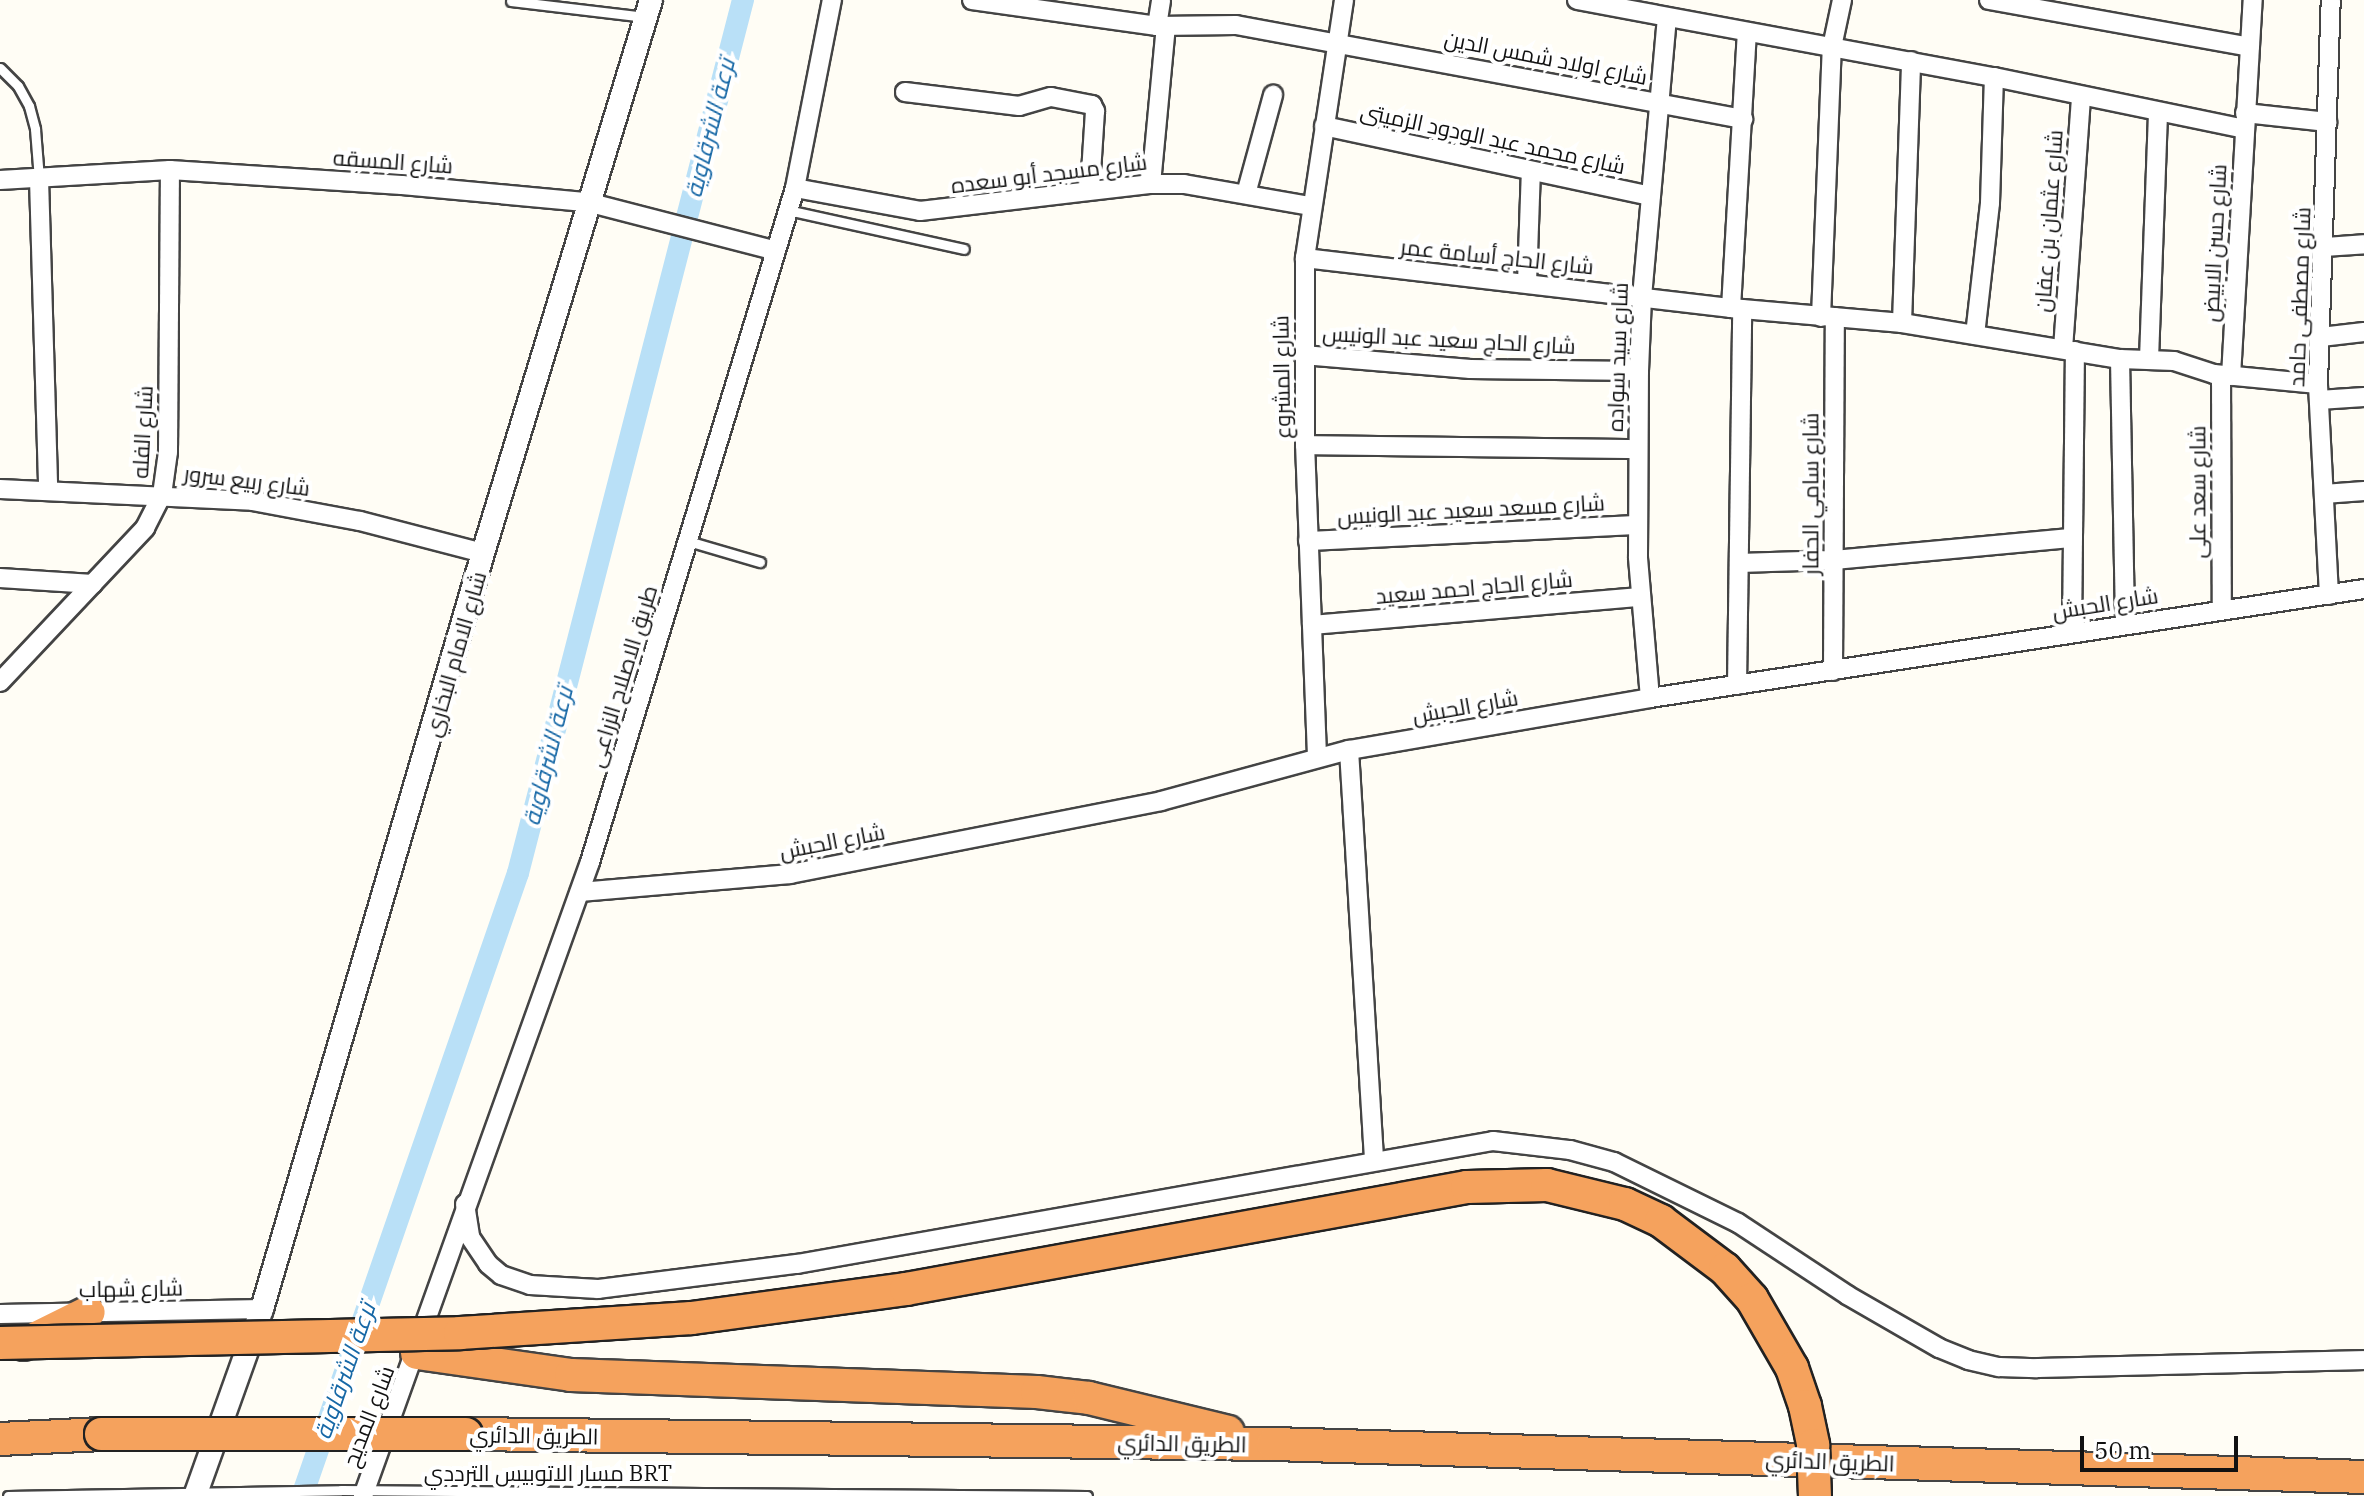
<!DOCTYPE html>
<meta charset="utf-8">
<style>
body{margin:0}
#map{position:relative;width:2364px;height:1496px;overflow:hidden;background:#fffdf5;font-family:"IBM Plex Serif",Cairo,serif}
div>[style]{position:absolute}
[style*='--x']{left:calc(var(--x)*1px);top:calc(var(--y)*1px);width:calc(var(--w)*1px);rotate:calc(var(--a)*1deg)}
.canal>*{height:22px;margin:-11px;padding:0 11px;transform-origin:11px;border-radius:11px;background:#b9e0f7}
.roads{filter:drop-shadow(2px 0 #444) drop-shadow(-2px 0 #444) drop-shadow(0 2px #444) drop-shadow(0 -2px #444)}
.service>*{height:9px;margin:-4.5px;padding:0 4.5px;transform-origin:4.5px;border-radius:4.5px;background:#fff}
.minor>*{height:18px;margin:-9px;padding:0 9px;transform-origin:9px;border-radius:9px;background:#fff}
.tertiary>*{height:22px;margin:-11px;padding:0 11px;transform-origin:11px;border-radius:11px;background:#fff}
.motorway>*{height:32px;margin:-16px;padding:0 16px;transform-origin:16px;border-radius:16px;background:#f5a25d}
.bridges{filter:drop-shadow(2px 0 #222) drop-shadow(-2px 0 #222) drop-shadow(0 2px #222) drop-shadow(0 -2px #222)}
.motorway-bridge>*{height:32px;margin:-16px;padding:0 16px;transform-origin:16px;border-radius:16px;background:#f5a25d}
span{translate:-50% -50%;white-space:nowrap;text-align:center;line-height:1.15;-webkit-text-stroke:8px #fff;paint-order:stroke}
.street-label{font-size:22px;color:#111}
.water-label{font-size:24px;color:#1768a6;font-style:italic}
.scale{position:absolute;left:2080px;top:1436px;width:158px;height:36px;box-sizing:border-box;border:4px solid #111;border-top:0;padding-left:10px;font-size:24px;line-height:28px;white-space:nowrap;color:#111;-webkit-text-stroke:6px #fff;paint-order:stroke}
</style>
<div id="map">
<div class="canal">
<div style="--x:302;--y:1496;--w:659;--a:-70.88"></div>
<div style="--x:518;--y:873;--w:902;--a:-75.55"></div>
</div>
<div class="roads">
<div class="service">
<div style="--x:511;--y:1;--w:135;--a:6.8"></div>
<div style="--x:0;--y:68;--w:25;--a:45"></div>
<div style="--x:18;--y:86;--w:23;--a:61"></div>
<div style="--x:29;--y:106;--w:24;--a:75"></div>
<div style="--x:35;--y:129;--w:50;--a:85.4"></div>
<div style="--x:788;--y:210;--w:180;--a:12.5"></div>
<div style="--x:688;--y:541;--w:75;--a:16.3"></div>
<div style="--x:8;--y:1496;--w:333;--a:-1"></div>
<div style="--x:341;--y:1490;--w:746;--a:0.46"></div>
</div>
<div class="minor">
<div style="--x:972;--y:0;--w:187;--a:8"></div>
<div style="--x:1157;--y:26;--w:79;--a:-0.7"></div>
<div style="--x:1236;--y:25;--w:516;--a:10.5"></div>
<div style="--x:1577;--y:0;--w:424;--a:10.5"></div>
<div style="--x:1994;--y:77;--w:255;--a:11.7"></div>
<div style="--x:1989;--y:0;--w:265;--a:10.2"></div>
<div style="--x:1157;--y:26;--w:26;--a:-81"></div>
<div style="--x:905;--y:92;--w:115;--a:7"></div>
<div style="--x:1019;--y:106;--w:33;--a:-16"></div>
<div style="--x:1051;--y:97;--w:42;--a:11"></div>
<div style="--x:1092;--y:105;--w:7;--a:63"></div>
<div style="--x:1095;--y:111;--w:78;--a:93.7"></div>
<div style="--x:2245;--y:113;--w:83;--a:6.2"></div>
<div style="--x:1324;--y:126;--w:334;--a:12.1"></div>
<div style="--x:39;--y:179;--w:312;--a:88.3"></div>
<div style="--x:0;--y:180;--w:170;--a:-3.4"></div>
<div style="--x:170;--y:170;--w:232;--a:3.7"></div>
<div style="--x:402;--y:185;--w:186;--a:5.3"></div>
<div style="--x:587;--y:202;--w:195;--a:14.5"></div>
<div style="--x:1151;--y:184;--w:159;--a:-84.6"></div>
<div style="--x:795;--y:188;--w:127;--a:10.4"></div>
<div style="--x:920;--y:211;--w:233;--a:-6.7"></div>
<div style="--x:1151;--y:184;--w:33;--a:0"></div>
<div style="--x:1184;--y:184;--w:128;--a:9.9"></div>
<div style="--x:1246;--y:194;--w:103;--a:-74.7"></div>
<div style="--x:2325;--y:247;--w:39;--a:-4"></div>
<div style="--x:1305;--y:258;--w:429;--a:6.7"></div>
<div style="--x:1731;--y:308;--w:172;--a:5"></div>
<div style="--x:1902;--y:323;--w:221;--a:9.4"></div>
<div style="--x:2120;--y:359;--w:54;--a:2.1"></div>
<div style="--x:2174;--y:361;--w:42;--a:18"></div>
<div style="--x:2214;--y:374;--w:104;--a:5.5"></div>
<div style="--x:1527;--y:283;--w:112;--a:-88"></div>
<div style="--x:1731;--y:308;--w:275;--a:-86.7"></div>
<div style="--x:1821;--y:317;--w:270;--a:-87.7"></div>
<div style="--x:1832;--y:47;--w:48;--a:-78"></div>
<div style="--x:1902;--y:323;--w:262;--a:-88"></div>
<div style="--x:1975;--y:335;--w:133;--a:-83.5"></div>
<div style="--x:1990;--y:203;--w:126;--a:-88.2"></div>
<div style="--x:2321;--y:337;--w:43;--a:-6.6"></div>
<div style="--x:2063;--y:349;--w:253;--a:-85.9"></div>
<div style="--x:1303;--y:355;--w:168;--a:4.8"></div>
<div style="--x:1470;--y:369;--w:169;--a:0.7"></div>
<div style="--x:2120;--y:359;--w:265;--a:88.9"></div>
<div style="--x:2149;--y:359;--w:246;--a:-87.9"></div>
<div style="--x:2221;--y:375;--w:235;--a:89.8"></div>
<div style="--x:2231;--y:376;--w:377;--a:-86.7"></div>
<div style="--x:2319;--y:400;--w:45;--a:-3.8"></div>
<div style="--x:1305;--y:445;--w:333;--a:0.7"></div>
<div style="--x:0;--y:489;--w:252;--a:2.7"></div>
<div style="--x:252;--y:501;--w:110;--a:10.5"></div>
<div style="--x:360;--y:521;--w:127;--a:14.6"></div>
<div style="--x:2324;--y:494;--w:40;--a:-4.3"></div>
<div style="--x:1308;--y:541;--w:329;--a:-2.8"></div>
<div style="--x:1739;--y:563;--w:95;--a:-1.8"></div>
<div style="--x:1834;--y:560;--w:240;--a:-5.3"></div>
<div style="--x:0;--y:578;--w:93;--a:3.7"></div>
<div style="--x:2329;--y:595;--w:211;--a:-93"></div>
<div style="--x:2318;--y:384;--w:384;--a:-88.1"></div>
<div style="--x:1312;--y:625;--w:329;--a:-4.9"></div>
<div style="--x:2072;--y:633;--w:282;--a:-89.4"></div>
<div style="--x:1833;--y:671;--w:354;--a:-89.7"></div>
<div style="--x:0;--y:682;--w:212;--a:-46.7"></div>
<div style="--x:145;--y:528;--w:37;--a:-63"></div>
<div style="--x:162;--y:495;--w:43;--a:-82.1"></div>
<div style="--x:168;--y:452;--w:282;--a:-89.6"></div>
<div style="--x:1737;--y:685;--w:376;--a:-89.2"></div>
<div style="--x:1650;--y:698;--w:142;--a:-94.9"></div>
<div style="--x:1638;--y:557;--w:186;--a:-89.7"></div>
<div style="--x:1639;--y:371;--w:74;--a:-87.7"></div>
<div style="--x:1642;--y:297;--w:280;--a:-84.9"></div>
<div style="--x:1349;--y:750;--w:411;--a:86.5"></div>
<div style="--x:1317;--y:756;--w:311;--a:-92.2"></div>
<div style="--x:1305;--y:445;--w:187;--a:-90"></div>
<div style="--x:1305;--y:258;--w:261;--a:-81.4"></div>
<div style="--x:580;--y:892;--w:211;--a:-4.9"></div>
<div style="--x:790;--y:874;--w:378;--a:-11.1"></div>
<div style="--x:1161;--y:801;--w:195;--a:-15.2"></div>
<div style="--x:1349;--y:750;--w:305;--a:-9.8"></div>
<div style="--x:1650;--y:698;--w:722;--a:-8.68"></div>
<div style="--x:465;--y:1204;--w:33;--a:81"></div>
<div style="--x:470;--y:1237;--w:32;--a:56"></div>
<div style="--x:488;--y:1264;--w:17;--a:40"></div>
<div style="--x:501;--y:1275;--w:31;--a:19"></div>
<div style="--x:530;--y:1285;--w:68;--a:3.4"></div>
<div style="--x:598;--y:1289;--w:201;--a:-7.2"></div>
<div style="--x:797;--y:1264;--w:707;--a:-10.02"></div>
<div style="--x:1493;--y:1141;--w:78;--a:6.7"></div>
<div style="--x:1570;--y:1150;--w:46;--a:15.3"></div>
<div style="--x:1614;--y:1162;--w:138;--a:26.2"></div>
<div style="--x:1738;--y:1223;--w:131;--a:33.4"></div>
<div style="--x:1847;--y:1295;--w:106;--a:29.9"></div>
<div style="--x:1939;--y:1348;--w:31;--a:22"></div>
<div style="--x:1968;--y:1360;--w:32;--a:13"></div>
<div style="--x:1999;--y:1367;--w:38;--a:2"></div>
<div style="--x:2037;--y:1368;--w:327;--a:-1.4"></div>
<div style="--x:0;--y:1314;--w:262;--a:-1.1"></div>
<div style="--x:363;--y:1496;--w:673;--a:-70.3"></div>
<div style="--x:590;--y:862;--w:704;--a:-73.08"></div>
<div style="--x:795;--y:188;--w:192;--a:-78.9"></div>
</div>
<div class="tertiary">
<div style="--x:195;--y:1496;--w:199;--a:-70.3"></div>
<div style="--x:262;--y:1309;--w:788;--a:-73.7"></div>
<div style="--x:483;--y:553;--w:578;--a:-73.1"></div>
</div>
<div class="motorway">
<div style="--x:24;--y:1344;--w:72;--a:-26.2"></div>
<div style="--x:417;--y:1353;--w:156;--a:8.1"></div>
<div style="--x:571;--y:1375;--w:466;--a:2.1"></div>
<div style="--x:1037;--y:1392;--w:52;--a:6.6"></div>
<div style="--x:1089;--y:1398;--w:143;--a:13.7"></div>
<div style="--x:466;--y:1434;--w:807;--a:0.71"></div>
<div style="--x:1273;--y:1444;--w:1091;--a:1.73"></div>
<div style="--x:0;--y:1439;--w:101;--a:-2.8"></div>
</div>
</div>
<div class="bridges">
<div class="motorway-bridge">
<div style="--x:0;--y:1343;--w:460;--a:-1.2"></div>
<div style="--x:460;--y:1333;--w:232;--a:-3.7"></div>
<div style="--x:692;--y:1318;--w:216;--a:-7.7"></div>
<div style="--x:906;--y:1289;--w:570;--a:-10.3"></div>
<div style="--x:1467;--y:1187;--w:80;--a:-1.4"></div>
<div style="--x:1547;--y:1185;--w:80;--a:13.7"></div>
<div style="--x:1625;--y:1204;--w:40;--a:25"></div>
<div style="--x:1661;--y:1221;--w:80;--a:36.9"></div>
<div style="--x:1725;--y:1269;--w:40;--a:48"></div>
<div style="--x:1752;--y:1299;--w:80;--a:59.9"></div>
<div style="--x:1792;--y:1368;--w:40;--a:71.1"></div>
<div style="--x:1805;--y:1406;--w:40;--a:78"></div>
<div style="--x:1813;--y:1445;--w:51;--a:87.8"></div>
<div style="--x:101;--y:1434;--w:365;--a:0"></div>
</div>
</div>
<div class="street-label">
<span style="left:1546px;top:57px;rotate:11deg">شارع اولاد شمس الدين</span>
<span style="left:1493px;top:138px;rotate:12deg">شارع محمد عبد الودود الزميتى</span>
<span style="left:393px;top:161px;rotate:4deg">شارع المسقه</span>
<span style="left:1049px;top:173px;rotate:-7deg">شارع مسجد أبو سعده</span>
<span style="left:2048px;top:221px;rotate:-86deg">شارع عثمان بن عفان</span>
<span style="left:2214px;top:243px;rotate:-87deg">شارع حسن الابيض</span>
<span style="left:1497px;top:256px;rotate:6deg">شارع الحاج أسامة عمر</span>
<span style="left:2299px;top:297px;rotate:-88deg">شارع مصطفى حامد</span>
<span style="left:1449px;top:339px;rotate:3deg">شارع الحاج سعيد عبد الونيس</span>
<span style="left:1617px;top:357px;rotate:-88deg">شارع سيد سواده</span>
<span style="left:1281px;top:377px;rotate:-91deg">شارع المشروع</span>
<span style="left:142px;top:432px;rotate:-87deg">شارع الفله</span>
<span style="left:247px;top:480px;rotate:7deg">شارع ربيع سرور</span>
<span style="left:2197px;top:492px;rotate:-90deg">شارع سعد على</span>
<span style="left:1810px;top:494px;rotate:-90deg">شارع سامي الحفار</span>
<span style="left:1471px;top:509px;rotate:-3deg">شارع مسعد سعيد عبد الونيس</span>
<span style="left:1474px;top:587px;rotate:-5deg">شارع الحاج احمد سعيد</span>
<span style="left:2105px;top:603px;rotate:-9deg">شارع الحبش</span>
<span style="left:455px;top:654px;rotate:-74deg">شارع الامام البخاري</span>
<span style="left:622px;top:676px;rotate:-73deg">طريق الاصلاح الزراعى</span>
<span style="left:1465px;top:706px;rotate:-10deg">شارع الحبش</span>
<span style="left:832px;top:841px;rotate:-11deg">شارع الحبش</span>
<span style="left:131px;top:1288px;rotate:-1deg">شارع شهاب</span>
<span style="left:368px;top:1416px;rotate:-69deg">شارع المديح</span>
<span style="left:534px;top:1435px;rotate:1deg">الطريق الدائري</span>
<span style="left:1182px;top:1443px;rotate:1deg">الطريق الدائري</span>
<span style="left:1830px;top:1461px;rotate:2deg">الطريق الدائري</span>
<span style="left:548px;top:1473px">مسار الاتوبيس الترددي BRT</span>
</div>
<div class="water-label">
<span style="left:710px;top:128px;rotate:-76deg">ترعة الشرقاوية</span>
<span style="left:548px;top:756px;rotate:-76deg">ترعة الشرقاوية</span>
<span style="left:345px;top:1371px;rotate:-71deg">ترعة الشرقاوية</span>
</div>
<div class="scale">50 m</div>
</div>
